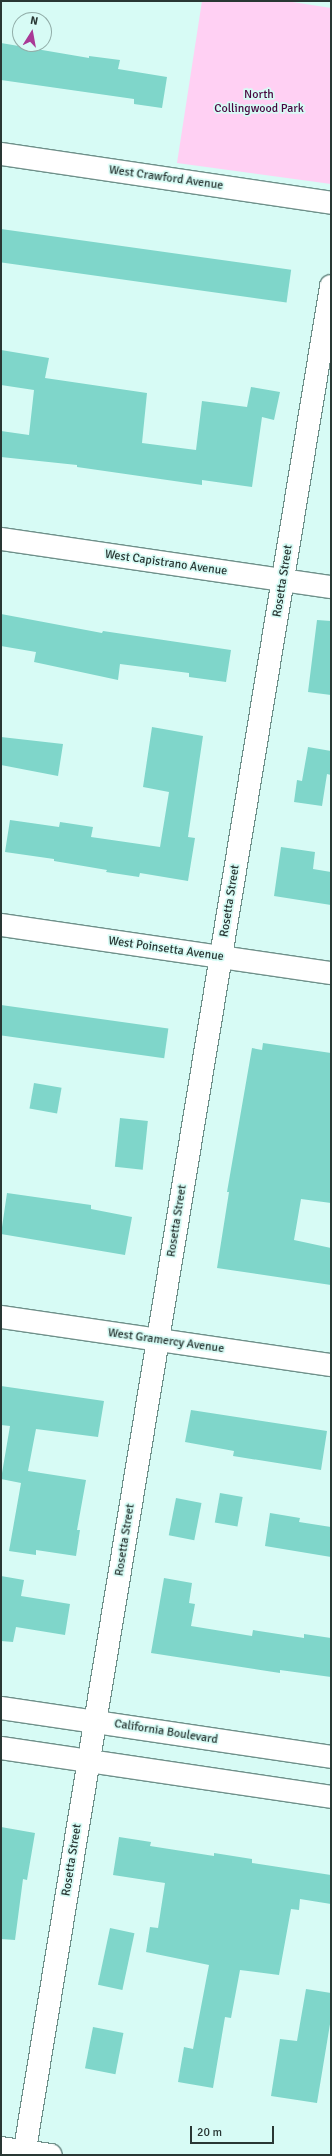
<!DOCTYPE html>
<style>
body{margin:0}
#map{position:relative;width:332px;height:2156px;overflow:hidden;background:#d7fbf5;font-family:Signika,sans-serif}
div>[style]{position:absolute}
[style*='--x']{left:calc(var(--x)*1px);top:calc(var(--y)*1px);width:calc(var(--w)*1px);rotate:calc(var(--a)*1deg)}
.green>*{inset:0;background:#ffd0f3}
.building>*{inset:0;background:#7fd6ca;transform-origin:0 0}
.roads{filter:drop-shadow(1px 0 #6f908a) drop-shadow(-1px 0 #6f908a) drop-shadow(0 1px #6f908a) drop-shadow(0 -1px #6f908a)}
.minor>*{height:22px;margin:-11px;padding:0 11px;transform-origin:11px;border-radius:11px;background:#fff}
span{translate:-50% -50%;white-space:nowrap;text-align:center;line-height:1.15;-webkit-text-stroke:3.5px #d7fbf5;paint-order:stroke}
.park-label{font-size:12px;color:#490640}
.street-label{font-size:12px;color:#293734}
.frame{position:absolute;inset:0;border:2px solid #293734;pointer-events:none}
.north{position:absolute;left:12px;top:12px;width:40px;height:40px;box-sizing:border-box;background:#d7fbf5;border:1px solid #91ada8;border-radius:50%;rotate:11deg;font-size:11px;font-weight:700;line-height:16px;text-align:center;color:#293734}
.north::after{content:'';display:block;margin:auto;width:14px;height:18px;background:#a93996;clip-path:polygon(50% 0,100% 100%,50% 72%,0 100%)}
.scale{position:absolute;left:190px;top:2126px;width:84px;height:18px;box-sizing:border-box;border:2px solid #293734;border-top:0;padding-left:5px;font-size:12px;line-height:14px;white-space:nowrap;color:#293734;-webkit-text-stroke:3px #d7fbf5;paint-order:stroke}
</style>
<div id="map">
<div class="green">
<div style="clip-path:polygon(202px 1px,286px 1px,331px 8px,331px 184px,177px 163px)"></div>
</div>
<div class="building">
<div style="clip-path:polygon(1px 43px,89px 58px,89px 56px,120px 60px,118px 69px,167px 77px,162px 108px,134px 104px,134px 99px,1px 80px)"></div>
<div style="left:1px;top:229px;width:293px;height:33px;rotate:8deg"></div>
<div style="clip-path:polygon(1px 350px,49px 358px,45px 378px,147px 393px,142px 443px,196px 450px,202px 401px,247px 407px,251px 387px,280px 392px,274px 420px,262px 417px,252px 487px,202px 480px,202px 485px,77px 467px,77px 465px,1px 457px,1px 431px,29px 435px,34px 390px,1px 385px)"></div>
<div style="clip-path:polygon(1px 614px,102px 633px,103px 631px,231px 650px,226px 682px,189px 677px,189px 673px,120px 664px,118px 680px,34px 662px,36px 652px,1px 646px)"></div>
<div style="clip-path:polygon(317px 620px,331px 621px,331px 695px,308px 692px)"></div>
<div style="clip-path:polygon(152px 727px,203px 736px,188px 837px,195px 838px,188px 881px,140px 873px,139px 877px,106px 872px,107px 870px,54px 861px,54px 859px,5px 852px,10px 820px,59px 827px,60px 822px,93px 827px,91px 837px,160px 847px,169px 792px,143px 787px)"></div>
<div style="clip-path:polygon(1px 737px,63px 744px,58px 776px,1px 765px)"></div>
<div style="clip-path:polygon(308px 747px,331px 751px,331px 775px,327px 774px,322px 806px,294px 802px,297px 780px,302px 781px)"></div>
<div style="clip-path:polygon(281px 847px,315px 852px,313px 869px,331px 872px,331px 905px,274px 896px)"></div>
<div style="left:1px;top:1005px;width:169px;height:30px;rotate:8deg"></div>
<div style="clip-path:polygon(263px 1043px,331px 1053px,331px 1203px,301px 1199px,294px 1240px,331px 1248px,331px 1285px,217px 1268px,229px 1192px,227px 1192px,252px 1048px,262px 1050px)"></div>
<div style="left:34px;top:1083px;width:28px;height:26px;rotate:10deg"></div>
<div style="left:120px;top:1118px;width:28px;height:49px;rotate:6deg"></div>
<div style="clip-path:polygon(7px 1193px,91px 1205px,91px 1209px,132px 1217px,125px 1255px,1px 1234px)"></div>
<div style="clip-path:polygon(1px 1386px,104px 1401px,98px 1437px,36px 1429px,28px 1471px,86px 1480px,77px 1530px,80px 1530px,76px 1556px,36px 1550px,36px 1555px,9px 1551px,21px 1483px,1px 1479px,10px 1426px,1px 1425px)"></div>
<div style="clip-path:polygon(191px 1410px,327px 1431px,321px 1470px,233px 1456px,234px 1451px,185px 1442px)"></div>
<div style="left:220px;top:1493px;width:23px;height:30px;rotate:10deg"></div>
<div style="left:176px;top:1498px;width:26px;height:38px;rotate:11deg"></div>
<div style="clip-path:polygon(270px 1513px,300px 1518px,299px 1522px,331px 1527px,331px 1557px,265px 1546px)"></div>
<div style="clip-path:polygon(1px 1576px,24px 1580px,21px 1596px,70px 1604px,65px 1635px,16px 1627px,13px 1642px,1px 1641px)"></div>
<div style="clip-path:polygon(164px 1578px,192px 1583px,189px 1603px,195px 1604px,191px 1626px,252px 1636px,253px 1630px,304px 1638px,304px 1634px,331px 1638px,331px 1677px,280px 1670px,280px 1673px,151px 1653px)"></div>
<div style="clip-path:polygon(1px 1827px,35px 1833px,27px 1880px,23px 1879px,15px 1940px,1px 1939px)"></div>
<div style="clip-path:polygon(119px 1837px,151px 1842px,150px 1846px,214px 1856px,214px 1853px,252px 1859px,252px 1863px,331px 1875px,331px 1904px,300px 1899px,299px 1910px,291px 1909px,279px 1975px,240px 1970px,231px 2018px,225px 2017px,213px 2088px,178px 2082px,184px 2047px,193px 2049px,209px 1965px,146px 1952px,150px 1927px,158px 1928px,165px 1883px,113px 1875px)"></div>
<div style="left:110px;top:1928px;width:25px;height:58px;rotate:12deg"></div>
<div style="clip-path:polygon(306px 1989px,331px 1993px,331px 2018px,317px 2103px,271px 2096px,280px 2039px,297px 2041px)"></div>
<div style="left:93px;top:2027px;width:31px;height:42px;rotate:11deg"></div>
</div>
<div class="roads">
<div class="minor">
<div style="--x:1;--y:154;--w:334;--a:8.4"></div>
<div style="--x:1;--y:539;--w:333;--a:8.3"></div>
<div style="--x:1;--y:925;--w:333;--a:8.3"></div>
<div style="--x:1;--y:1317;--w:333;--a:8.3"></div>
<div style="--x:1;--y:1708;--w:334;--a:8.4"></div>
<div style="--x:1;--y:1748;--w:334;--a:8.4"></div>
<div style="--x:1;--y:2148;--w:50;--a:8"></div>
<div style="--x:24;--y:2155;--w:1894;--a:-80.67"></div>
</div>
</div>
<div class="park-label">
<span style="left:259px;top:102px">North<br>Collingwood Park</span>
</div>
<div class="street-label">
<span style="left:166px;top:178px;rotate:8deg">West Crawford Avenue</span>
<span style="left:166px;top:563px;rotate:8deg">West Capistrano Avenue</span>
<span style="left:283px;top:581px;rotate:-81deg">Rosetta Street</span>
<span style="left:230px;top:901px;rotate:-81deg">Rosetta Street</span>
<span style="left:166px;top:949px;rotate:8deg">West Poinsetta Avenue</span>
<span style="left:177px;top:1221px;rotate:-81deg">Rosetta Street</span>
<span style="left:166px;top:1341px;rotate:8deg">West Gramercy Avenue</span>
<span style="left:125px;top:1540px;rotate:-81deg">Rosetta Street</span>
<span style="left:166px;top:1732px;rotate:9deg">California Boulevard</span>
<span style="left:72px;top:1860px;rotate:-81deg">Rosetta Street</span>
</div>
<div class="frame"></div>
<div class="north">N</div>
<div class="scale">20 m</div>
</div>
